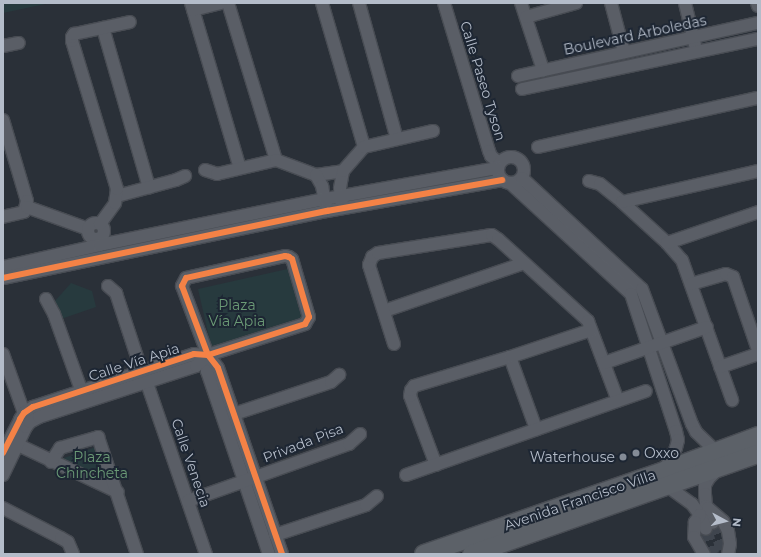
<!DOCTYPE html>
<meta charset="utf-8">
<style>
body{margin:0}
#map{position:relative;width:761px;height:557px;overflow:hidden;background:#2a3038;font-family:Montserrat,sans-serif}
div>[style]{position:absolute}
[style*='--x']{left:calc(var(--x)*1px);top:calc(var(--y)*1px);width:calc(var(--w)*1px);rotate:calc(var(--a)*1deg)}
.green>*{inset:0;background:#273a3e}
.minor-tunnel>*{height:12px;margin-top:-6px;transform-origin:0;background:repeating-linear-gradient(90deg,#3f454e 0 12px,transparent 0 18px)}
.roads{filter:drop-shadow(1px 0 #484c53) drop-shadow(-1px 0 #484c53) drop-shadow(0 1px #484c53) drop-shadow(0 -1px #484c53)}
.minor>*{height:12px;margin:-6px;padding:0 6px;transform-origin:6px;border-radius:6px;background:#5a5e66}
.minor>.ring{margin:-6px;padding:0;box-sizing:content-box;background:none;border:12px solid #5a5e66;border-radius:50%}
.primary>*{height:18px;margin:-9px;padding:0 9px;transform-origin:9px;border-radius:9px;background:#5c6168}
.cycleway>*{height:6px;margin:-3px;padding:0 3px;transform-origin:3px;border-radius:3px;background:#f48246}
.dots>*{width:11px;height:11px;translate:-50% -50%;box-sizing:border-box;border:2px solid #1d2633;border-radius:50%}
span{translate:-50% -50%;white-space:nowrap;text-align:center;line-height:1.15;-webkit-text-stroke:4px #1d2633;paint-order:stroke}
.street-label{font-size:14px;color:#b4bcc9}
.park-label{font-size:14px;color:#6b9a76}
.poi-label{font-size:14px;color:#b4bcc9}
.left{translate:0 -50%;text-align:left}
.right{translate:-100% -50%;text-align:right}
.frame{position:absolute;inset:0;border:4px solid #b4bcc9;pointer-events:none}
.north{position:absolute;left:705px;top:501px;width:40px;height:40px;-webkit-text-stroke:3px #1d2633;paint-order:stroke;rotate:97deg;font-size:11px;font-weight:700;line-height:16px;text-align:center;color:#b4bcc9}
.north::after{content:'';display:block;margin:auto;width:14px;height:18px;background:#b4bcc9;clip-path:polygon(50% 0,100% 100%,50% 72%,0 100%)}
</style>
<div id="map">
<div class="green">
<div style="clip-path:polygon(3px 3px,50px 3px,3px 13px)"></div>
<div style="clip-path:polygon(292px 268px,309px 325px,213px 354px,198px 289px)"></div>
<div style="clip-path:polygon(71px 283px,92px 291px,96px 307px,61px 319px,55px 301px)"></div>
<div style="clip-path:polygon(102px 445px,118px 495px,61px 459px)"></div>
</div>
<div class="minor-tunnel">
<div style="--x:713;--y:523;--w:28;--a:71"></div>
<div style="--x:706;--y:529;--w:26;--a:74"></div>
</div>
<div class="roads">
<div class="minor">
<div style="--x:191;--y:3;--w:172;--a:73.5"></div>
<div style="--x:228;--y:3;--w:164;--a:73"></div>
<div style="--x:322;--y:3;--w:150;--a:73.7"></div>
<div style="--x:359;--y:3;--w:141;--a:74.4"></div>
<div style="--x:444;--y:3;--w:155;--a:73.1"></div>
<div style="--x:489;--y:151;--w:5;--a:68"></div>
<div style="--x:491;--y:156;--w:11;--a:41"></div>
<div style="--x:521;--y:3;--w:71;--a:71.8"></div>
<div style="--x:611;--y:3;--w:51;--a:75.1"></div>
<div style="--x:685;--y:3;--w:43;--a:76.6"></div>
<div style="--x:757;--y:3;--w:3;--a:72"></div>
<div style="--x:193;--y:10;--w:29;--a:-14"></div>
<div style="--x:526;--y:17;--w:52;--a:-15.6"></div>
<div style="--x:103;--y:28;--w:166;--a:73.9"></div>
<div style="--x:3;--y:46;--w:16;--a:-11"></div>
<div style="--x:518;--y:76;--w:246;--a:-12.5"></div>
<div style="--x:522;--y:89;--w:241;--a:-12"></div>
<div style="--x:3;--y:120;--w:84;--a:73.5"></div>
<div style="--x:27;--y:201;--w:11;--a:105"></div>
<div style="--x:24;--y:212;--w:22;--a:167"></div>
<div style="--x:538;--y:147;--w:225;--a:-12.6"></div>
<div class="ring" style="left:498px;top:157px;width:14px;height:14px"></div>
<div style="--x:205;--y:170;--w:13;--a:18"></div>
<div style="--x:217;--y:174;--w:61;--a:-13.3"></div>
<div style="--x:276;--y:160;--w:43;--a:20.6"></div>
<div style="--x:316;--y:175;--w:27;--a:-8"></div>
<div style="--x:316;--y:175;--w:13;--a:61"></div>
<div style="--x:322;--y:186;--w:20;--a:79"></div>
<div style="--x:522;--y:178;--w:163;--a:42.8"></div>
<div style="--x:642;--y:289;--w:144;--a:69.7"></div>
<div style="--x:692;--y:424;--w:9;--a:63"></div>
<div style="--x:696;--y:432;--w:28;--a:44"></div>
<div style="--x:716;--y:451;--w:17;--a:80"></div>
<div style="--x:719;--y:468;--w:14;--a:135"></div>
<div style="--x:709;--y:478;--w:8;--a:120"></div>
<div style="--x:705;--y:485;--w:9;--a:90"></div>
<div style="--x:705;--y:494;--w:12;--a:85"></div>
<div style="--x:706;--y:506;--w:18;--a:68"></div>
<div style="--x:589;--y:181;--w:11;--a:15"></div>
<div style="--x:600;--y:184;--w:28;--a:39"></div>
<div style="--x:622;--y:202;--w:61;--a:42.3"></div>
<div style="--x:667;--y:243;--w:23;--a:49"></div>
<div style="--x:682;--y:260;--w:149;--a:70.3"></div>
<div style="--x:510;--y:183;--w:164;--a:42.5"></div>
<div style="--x:631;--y:294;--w:144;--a:71.8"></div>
<div style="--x:676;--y:431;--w:9;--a:77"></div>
<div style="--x:678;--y:440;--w:8;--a:104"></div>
<div style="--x:676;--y:448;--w:26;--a:118"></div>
<div style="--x:664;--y:471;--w:15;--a:79"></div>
<div style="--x:667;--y:486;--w:31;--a:36"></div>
<div style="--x:692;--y:504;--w:14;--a:54"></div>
<div style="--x:700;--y:515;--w:15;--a:67"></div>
<div style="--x:117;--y:196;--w:61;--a:-15.2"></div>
<div style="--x:176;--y:180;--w:10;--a:-24"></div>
<div style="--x:622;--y:202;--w:139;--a:-12.8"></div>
<div style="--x:342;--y:205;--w:17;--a:-97"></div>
<div style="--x:340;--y:188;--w:17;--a:-80"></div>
<div style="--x:343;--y:171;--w:32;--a:-49"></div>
<div style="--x:364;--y:147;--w:71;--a:-13.1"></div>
<div style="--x:27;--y:207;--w:65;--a:19.8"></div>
<div class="ring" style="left:88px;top:223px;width:4px;height:4px"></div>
<div style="--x:100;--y:224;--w:26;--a:-54"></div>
<div style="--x:115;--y:203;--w:14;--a:-82"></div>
<div style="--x:117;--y:189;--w:155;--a:-106.9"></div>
<div style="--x:72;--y:41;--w:4;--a:-90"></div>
<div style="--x:72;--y:37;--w:4;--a:-56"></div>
<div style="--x:74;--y:34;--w:57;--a:-12.1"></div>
<div style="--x:667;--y:243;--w:96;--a:-18.8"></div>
<div style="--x:3;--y:267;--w:99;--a:-12.8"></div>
<div style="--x:100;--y:245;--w:230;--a:-11.6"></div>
<div style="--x:325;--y:199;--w:175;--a:-10.2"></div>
<div style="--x:3;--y:278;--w:331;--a:-11.7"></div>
<div style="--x:327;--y:211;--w:178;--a:-10"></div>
<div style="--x:691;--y:284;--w:36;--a:-16"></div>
<div style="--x:726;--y:274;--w:8;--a:23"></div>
<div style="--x:733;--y:277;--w:77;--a:71.1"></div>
<div style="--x:108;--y:286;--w:11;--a:41"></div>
<div style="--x:116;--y:293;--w:83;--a:71.8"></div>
<div style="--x:46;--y:299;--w:17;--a:62"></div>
<div style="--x:54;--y:314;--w:83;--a:70.3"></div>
<div style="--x:384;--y:311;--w:148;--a:-18.9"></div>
<div style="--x:394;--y:344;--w:83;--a:-107.6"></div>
<div style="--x:369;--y:265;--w:9;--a:-69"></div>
<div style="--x:372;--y:257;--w:7;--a:-34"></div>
<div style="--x:378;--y:253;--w:115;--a:-9"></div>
<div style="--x:492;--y:235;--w:7;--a:34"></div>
<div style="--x:498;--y:239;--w:122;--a:42.3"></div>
<div style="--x:588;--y:321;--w:85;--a:69.4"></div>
<div style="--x:3;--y:354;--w:63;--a:70.4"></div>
<div style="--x:24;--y:413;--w:7;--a:56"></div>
<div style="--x:208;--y:355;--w:16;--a:94"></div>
<div style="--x:207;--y:371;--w:193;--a:71.3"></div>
<div style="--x:510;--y:357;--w:77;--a:70.1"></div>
<div style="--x:604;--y:363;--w:109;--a:-19.3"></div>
<div style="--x:720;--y:367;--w:40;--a:-18.9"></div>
<div style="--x:147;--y:383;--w:181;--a:71"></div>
<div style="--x:234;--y:414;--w:102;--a:-18.3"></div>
<div style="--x:331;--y:382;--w:11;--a:-41"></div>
<div style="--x:12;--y:442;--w:117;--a:25.3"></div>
<div style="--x:3;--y:453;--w:38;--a:-63"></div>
<div style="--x:20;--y:419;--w:7;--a:-56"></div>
<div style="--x:24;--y:413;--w:11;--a:-34"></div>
<div style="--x:33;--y:407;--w:169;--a:-18.2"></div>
<div style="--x:194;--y:354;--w:14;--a:4"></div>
<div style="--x:208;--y:355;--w:102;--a:-17.7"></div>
<div style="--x:305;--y:324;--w:8;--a:-60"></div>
<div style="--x:309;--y:317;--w:60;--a:-106.3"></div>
<div style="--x:292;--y:259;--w:4;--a:-146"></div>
<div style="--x:289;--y:257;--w:4;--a:-166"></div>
<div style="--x:285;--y:256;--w:101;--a:167.5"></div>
<div style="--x:186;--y:278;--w:9;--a:117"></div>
<div style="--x:182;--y:286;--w:74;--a:69.4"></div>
<div style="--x:208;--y:355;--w:16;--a:52"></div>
<div style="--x:218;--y:368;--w:197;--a:71"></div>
<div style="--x:51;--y:462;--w:17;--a:-57"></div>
<div style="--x:60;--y:448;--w:40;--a:-16"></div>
<div style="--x:98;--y:437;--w:123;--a:71.6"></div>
<div style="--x:436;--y:465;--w:74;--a:-110.6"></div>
<div style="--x:410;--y:396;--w:6;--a:-81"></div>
<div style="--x:411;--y:390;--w:5;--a:-53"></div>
<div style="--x:414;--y:386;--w:100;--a:-16.8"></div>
<div style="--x:510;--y:357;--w:85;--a:-18.4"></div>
<div style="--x:3;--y:475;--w:53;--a:-64.4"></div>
<div style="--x:26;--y:427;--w:6;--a:-51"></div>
<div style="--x:30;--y:422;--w:10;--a:-29"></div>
<div style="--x:39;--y:417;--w:165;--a:-18"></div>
<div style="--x:196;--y:366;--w:16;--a:-43"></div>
<div style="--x:406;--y:475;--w:254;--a:-19.3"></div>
<div style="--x:188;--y:501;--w:171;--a:-19.5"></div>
<div style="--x:349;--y:444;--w:15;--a:-42"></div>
<div style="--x:3;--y:508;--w:65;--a:27.3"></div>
<div style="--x:61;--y:538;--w:8;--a:30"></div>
<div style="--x:68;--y:542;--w:13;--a:67"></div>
<div style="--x:708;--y:508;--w:20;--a:41"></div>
<div style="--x:723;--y:521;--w:11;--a:63"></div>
<div style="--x:728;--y:531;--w:13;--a:81"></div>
<div style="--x:730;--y:544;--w:10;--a:101"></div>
<div style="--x:700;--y:515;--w:9;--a:126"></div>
<div style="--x:695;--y:522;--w:15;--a:94"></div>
<div style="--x:694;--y:537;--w:20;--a:60"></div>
<div style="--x:275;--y:535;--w:96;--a:-18.2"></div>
<div style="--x:366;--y:505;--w:14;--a:-39"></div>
</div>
<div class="primary">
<div style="--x:424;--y:554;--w:254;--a:-19.1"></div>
<div style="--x:664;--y:471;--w:100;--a:-20.4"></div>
<div style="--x:472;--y:554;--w:303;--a:-19.3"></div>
</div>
</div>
<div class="cycleway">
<div style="--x:3;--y:278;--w:331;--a:-11.7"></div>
<div style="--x:327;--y:211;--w:178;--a:-10"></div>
<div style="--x:3;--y:453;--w:38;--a:-63"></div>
<div style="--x:20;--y:419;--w:7;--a:-56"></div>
<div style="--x:24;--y:413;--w:11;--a:-34"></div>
<div style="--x:33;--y:407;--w:169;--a:-18.2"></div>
<div style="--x:194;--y:354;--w:14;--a:4"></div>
<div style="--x:208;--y:355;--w:102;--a:-17.7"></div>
<div style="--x:305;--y:324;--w:8;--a:-60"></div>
<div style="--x:309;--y:317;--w:60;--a:-106.3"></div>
<div style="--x:292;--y:259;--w:4;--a:-146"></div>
<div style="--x:289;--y:257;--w:4;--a:-166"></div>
<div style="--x:285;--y:256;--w:101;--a:167.5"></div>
<div style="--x:186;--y:278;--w:9;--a:117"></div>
<div style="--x:182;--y:286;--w:74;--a:69.4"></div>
<div style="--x:208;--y:355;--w:16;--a:52"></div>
<div style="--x:218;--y:368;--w:197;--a:71"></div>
</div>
<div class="dots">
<div style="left:636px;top:453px;background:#848b96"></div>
<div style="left:623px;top:457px;background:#848b96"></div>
</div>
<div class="street-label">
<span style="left:635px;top:35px;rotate:-12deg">Boulevard Arboledas</span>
<span style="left:483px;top:81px;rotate:73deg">Calle Paseo Tyson</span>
<span style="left:134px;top:362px;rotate:-18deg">Calle Vía Apia</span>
<span style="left:303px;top:443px;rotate:-21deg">Privada Pisa</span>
<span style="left:191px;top:463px;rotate:71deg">Calle Venecia</span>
<span style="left:580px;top:500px;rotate:-19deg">Avenida Francisco Villa</span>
</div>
<div class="park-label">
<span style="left:237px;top:313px">Plaza<br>Vía Apia</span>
<span style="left:92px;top:465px">Plaza<br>Chincheta</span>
</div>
<div class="poi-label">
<span class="left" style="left:644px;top:453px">Oxxo</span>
<span class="right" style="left:615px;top:457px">Waterhouse</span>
</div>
<div class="frame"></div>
<div class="north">N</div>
</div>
